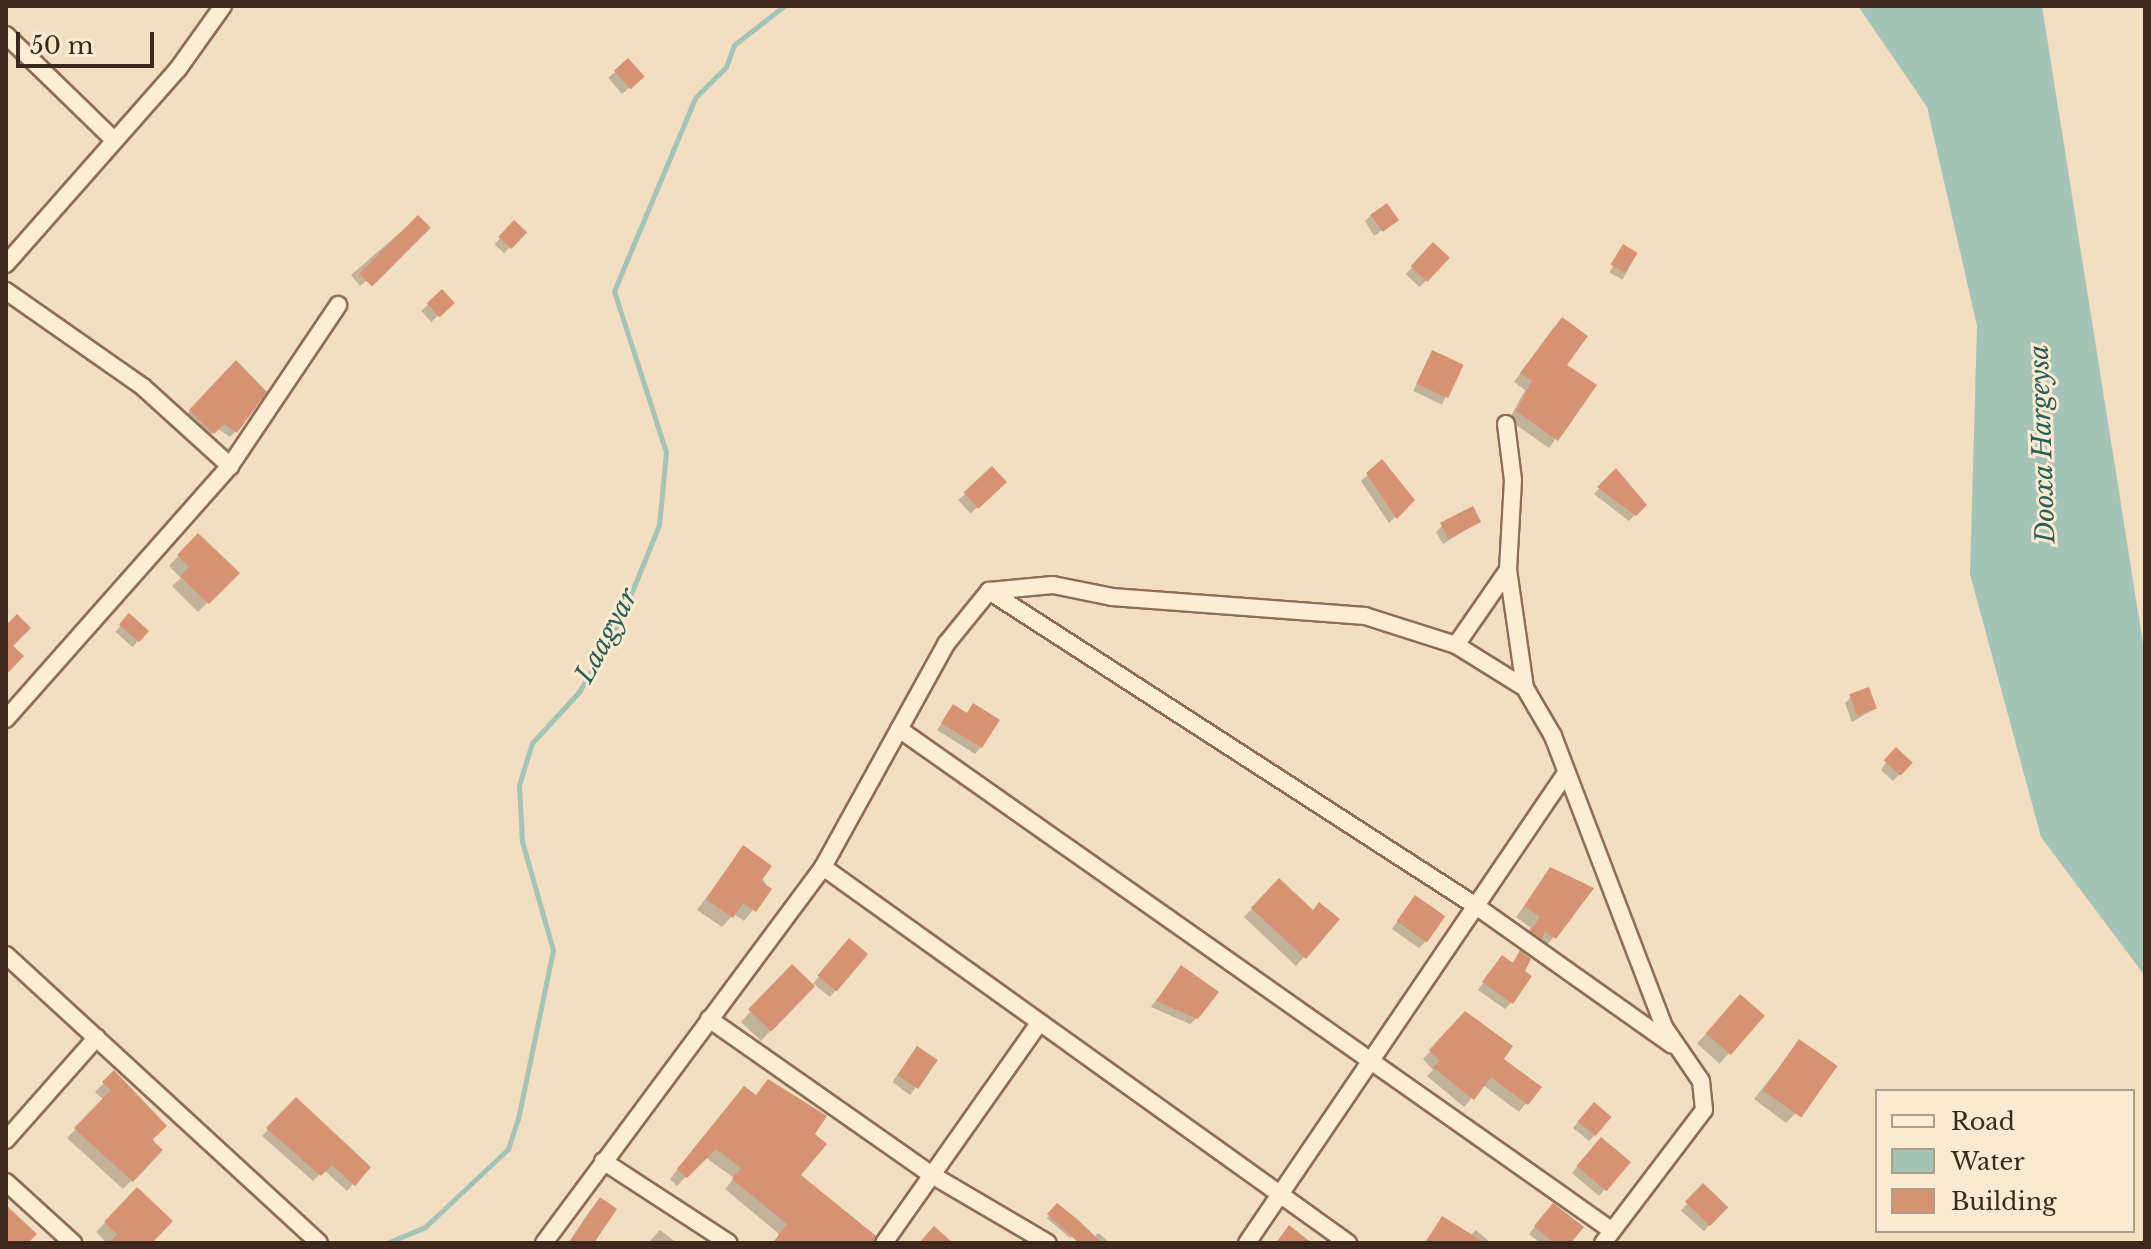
<!DOCTYPE html>
<style>
body{margin:0}
#map{position:relative;width:2151px;height:1249px;overflow:hidden;background:#f2dfc1;font-family:"Libre Baskerville",serif}
div>[style]{position:absolute}
[style*='--x']{left:calc(var(--x)*1px);top:calc(var(--y)*1px);width:calc(var(--w)*1px);rotate:calc(var(--a)*1deg)}
.water>*{inset:0;background:#a4c4b8}
.shadow>*{inset:0;background:#0003;transform-origin:0 0}
.stream>*{height:5px;margin:-2.5px;padding:0 2.5px;transform-origin:2.5px;border-radius:2.5px;background:#a4c4b8}
.building>*{inset:0;background:#d59373;transform-origin:0 0}
.roads{filter:drop-shadow(2px 0 #8e6f56) drop-shadow(-2px 0 #8e6f56) drop-shadow(0 2px #8e6f56) drop-shadow(0 -2px #8e6f56)}
.street>*{height:16px;margin:-8px;padding:0 8px;transform-origin:8px;border-radius:8px;background:#fcedd5}
span{translate:-50% -50%;white-space:nowrap;text-align:center;line-height:1.15;-webkit-text-stroke:6px #f9ead2;paint-order:stroke}
.water-label{font-size:26px;color:#2a5e56;font-style:italic}
.frame{position:absolute;inset:0;border:8px solid #3c291c;pointer-events:none}
.legend{position:absolute;left:1875px;top:1089px;width:260px;height:144px;box-sizing:border-box;background:#f9ead2;border:2px solid #ad9d89;margin:0;padding:10px 14px;list-style:none;font-size:24px;color:#3c291c}
.legend li{display:flex;align-items:center;gap:16px;height:40px}
.legend b{width:40px;border:2px solid #ad9d89}
.scale{position:absolute;left:16px;top:32px;width:138px;height:36px;box-sizing:border-box;border:4px solid #3c291c;border-top:0;padding-left:10px;font-size:24px;line-height:28px;white-space:nowrap;color:#3c291c;-webkit-text-stroke:6px #f9ead2;paint-order:stroke}
</style>
<div id="map">
<div class="water">
<div style="clip-path:polygon(1858px 6px,2042px 6px,2145px 656px,2145px 976px,2041px 837px,1970px 574px,1977px 326px,1927px 107px)"></div>
</div>
<div class="shadow">
<div style="left:628px;top:61px;width:21px;height:26px;rotate:49deg"></div>
<div style="clip-path:polygon(1371px 215px,1396px 220px,1374px 236px,1365px 221px)"></div>
<div style="clip-path:polygon(418px 217px,423px 233px,360px 286px,351px 275px)"></div>
<div style="left:514px;top:223px;width:13px;height:29px;rotate:42deg"></div>
<div style="left:1433px;top:245px;width:19px;height:40px;rotate:43deg"></div>
<div style="left:1623px;top:247px;width:15px;height:29px;rotate:28deg"></div>
<div style="left:442px;top:292px;width:15px;height:28px;rotate:48deg"></div>
<div style="clip-path:polygon(1554px 327px,1564px 366px,1594px 385px,1549px 448px,1509px 420px,1525px 390px,1514px 382px)"></div>
<div style="left:1432px;top:352px;width:32px;height:43px;rotate:26deg"></div>
<div style="clip-path:polygon(236px 363px,236px 431px,230px 437px,217px 428px,207px 439px,184px 417px)"></div>
<div style="clip-path:polygon(1382px 462px,1413px 500px,1389px 523px,1361px 481px)"></div>
<div style="left:992px;top:469px;width:18px;height:46px;rotate:47deg"></div>
<div style="clip-path:polygon(1616px 471px,1644px 505px,1629px 521px,1594px 494px)"></div>
<div style="clip-path:polygon(1479px 522px,1443px 544px,1436px 532px,1443px 525px)"></div>
<div style="clip-path:polygon(198px 535px,237px 573px,198px 612px,172px 586px,181px 578px,169px 566px)"></div>
<div style="left:129px;top:616px;width:23px;height:21px;rotate:41deg"></div>
<div style="clip-path:polygon(1851px 697px,1875px 709px,1852px 722px,1845px 703px)"></div>
<div style="clip-path:polygon(973px 706px,981px 747px,975px 754px,937px 730px,953px 707px,965px 715px)"></div>
<div style="clip-path:polygon(1890px 756px,1910px 763px,1893px 781px,1881px 770px)"></div>
<div style="clip-path:polygon(743px 848px,769px 889px,744px 921px,734px 914px,722px 927px,697px 910px)"></div>
<div style="clip-path:polygon(1550px 870px,1554px 937px,1544px 948px,1522px 941px,1531px 928px,1516px 917px)"></div>
<div style="clip-path:polygon(1279px 881px,1312px 912px,1337px 919px,1296px 966px,1244px 917px)"></div>
<div style="clip-path:polygon(1415px 898px,1425px 942px,1419px 948px,1392px 929px)"></div>
<div style="clip-path:polygon(843px 947px,865px 955px,830px 997px,814px 984px,761px 1041px,741px 1022px,782px 977px,812px 985px)"></div>
<div style="clip-path:polygon(1520px 953px,1512px 1002px,1505px 1009px,1478px 990px,1502px 957px,1511px 964px)"></div>
<div style="clip-path:polygon(1181px 967px,1197px 1018px,1190px 1024px,1151px 1007px)"></div>
<div style="left:1740px;top:996px;width:30px;height:64px;rotate:42deg"></div>
<div style="clip-path:polygon(1465px 1014px,1501px 1060px,1539px 1087px,1519px 1112px,1483px 1085px,1464px 1107px,1427px 1076px,1433px 1070px,1423px 1059px)"></div>
<div style="clip-path:polygon(1799px 1042px,1795px 1114px,1786px 1123px,1754px 1099px)"></div>
<div style="left:917px;top:1048px;width:22px;height:42px;rotate:36deg"></div>
<div style="clip-path:polygon(114px 1073px,160px 1151px,123px 1189px,67px 1138px,104px 1100px,95px 1092px)"></div>
<div style="clip-path:polygon(755px 1097px,812px 1135px,798px 1176px,868px 1243px,773px 1243px,779px 1234px,725px 1189px,734px 1178px,705px 1157px,677px 1186px,670px 1179px,735px 1098px)"></div>
<div style="clip-path:polygon(296px 1100px,353px 1184px,347px 1191px,324px 1170px,313px 1181px,262px 1136px)"></div>
<div style="clip-path:polygon(1587px 1111px,1595px 1135px,1589px 1141px,1573px 1128px)"></div>
<div style="clip-path:polygon(1595px 1146px,1605px 1189px,1599px 1196px,1572px 1173px)"></div>
<div style="left:1703px;top:1186px;width:31px;height:33px;rotate:42deg"></div>
<div style="clip-path:polygon(137px 1190px,149px 1243px,107px 1243px,96px 1232px)"></div>
<div style="clip-path:polygon(600px 1200px,591px 1243px,568px 1243px,590px 1210px)"></div>
<div style="left:1057px;top:1206px;width:31px;height:16px;rotate:40deg"></div>
<div style="clip-path:polygon(1547px 1212px,1569px 1243px,1540px 1243px,1529px 1234px)"></div>
<div style="clip-path:polygon(1443px 1218px,1470px 1236px,1476px 1230px,1491px 1243px,1424px 1243px)"></div>
<div style="clip-path:polygon(660px 1230px,677px 1243px,648px 1243px)"></div>
<div style="clip-path:polygon(1098px 1233px,1110px 1243px,1088px 1243px)"></div>
</div>
<div class="stream">
<div style="--x:387;--y:1243;--w:41;--a:-22.8"></div>
<div style="--x:425;--y:1227;--w:114;--a:-43.2"></div>
<div style="--x:508;--y:1149;--w:32;--a:-72"></div>
<div style="--x:518;--y:1119;--w:173;--a:-78.3"></div>
<div style="--x:553;--y:950;--w:113;--a:-105.9"></div>
<div style="--x:522;--y:841;--w:56;--a:-93.1"></div>
<div style="--x:519;--y:785;--w:44;--a:-72.8"></div>
<div style="--x:532;--y:743;--w:69;--a:-47.3"></div>
<div style="--x:579;--y:692;--w:87;--a:-60.5"></div>
<div style="--x:622;--y:616;--w:98;--a:-67.9"></div>
<div style="--x:659;--y:525;--w:73;--a:-84.5"></div>
<div style="--x:666;--y:452;--w:169;--a:-107.9"></div>
<div style="--x:614;--y:291;--w:209;--a:-67.2"></div>
<div style="--x:695;--y:98;--w:44;--a:-45"></div>
<div style="--x:726;--y:67;--w:23;--a:-70"></div>
<div style="--x:734;--y:45;--w:63;--a:-38"></div>
</div>
<div class="building">
<div style="left:628px;top:58px;width:25px;height:19px;rotate:48deg"></div>
<div style="left:1387px;top:203px;width:21px;height:20px;rotate:55deg"></div>
<div style="left:418px;top:215px;width:18px;height:83px;rotate:45deg"></div>
<div style="left:514px;top:220px;width:18px;height:23px;rotate:43deg"></div>
<div style="left:1433px;top:242px;width:23px;height:33px;rotate:43deg"></div>
<div style="left:1623px;top:244px;width:17px;height:24px;rotate:31deg"></div>
<div style="left:442px;top:289px;width:19px;height:21px;rotate:47deg"></div>
<div style="clip-path:polygon(1562px 317px,1588px 336px,1567px 365px,1597px 385px,1558px 441px,1516px 411px,1532px 381px,1520px 373px)"></div>
<div style="left:1432px;top:350px;width:35px;height:37px;rotate:25deg"></div>
<div style="clip-path:polygon(236px 360px,267px 392px,237px 433px,224px 424px,214px 434px,189px 410px)"></div>
<div style="clip-path:polygon(1382px 459px,1415px 500px,1397px 519px,1366px 473px)"></div>
<div style="left:992px;top:466px;width:22px;height:39px;rotate:47deg"></div>
<div style="clip-path:polygon(1616px 468px,1647px 505px,1636px 516px,1597px 487px)"></div>
<div style="left:1473px;top:506px;width:18px;height:37px;rotate:63deg"></div>
<div style="clip-path:polygon(198px 533px,240px 573px,209px 604px,180px 576px,189px 567px,177px 555px)"></div>
<div style="left:129px;top:613px;width:27px;height:15px;rotate:42deg"></div>
<div style="clip-path:polygon(17px 614px,31px 628px,13px 646px,24px 656px,6px 675px,6px 625px)"></div>
<div style="left:1869px;top:687px;width:23px;height:21px;rotate:70deg"></div>
<div style="clip-path:polygon(973px 703px,1000px 720px,982px 748px,941px 723px,953px 704px,967px 713px)"></div>
<div style="left:1896px;top:747px;width:23px;height:18px;rotate:43deg"></div>
<div style="clip-path:polygon(743px 845px,772px 866px,761px 881px,772px 889px,756px 912px,743px 903px,733px 918px,706px 899px)"></div>
<div style="clip-path:polygon(1550px 867px,1594px 888px,1556px 939px,1545px 932px,1542px 939px,1530px 931px,1540px 917px,1524px 906px)"></div>
<div style="clip-path:polygon(1279px 878px,1313px 910px,1319px 902px,1340px 919px,1306px 959px,1251px 908px)"></div>
<div style="left:1415px;top:895px;width:37px;height:32px;rotate:35deg"></div>
<div style="left:849px;top:938px;width:25px;height:49px;rotate:40deg"></div>
<div style="clip-path:polygon(1520px 950px,1531px 959px,1525px 971px,1532px 976px,1513px 1004px,1482px 982px,1502px 955px,1513px 963px)"></div>
<div style="left:792px;top:964px;width:32px;height:63px;rotate:44deg"></div>
<div style="clip-path:polygon(1181px 965px,1219px 992px,1198px 1019px,1156px 1001px)"></div>
<div style="left:1740px;top:994px;width:33px;height:52px;rotate:41deg"></div>
<div style="clip-path:polygon(1465px 1011px,1513px 1046px,1504px 1059px,1542px 1087px,1528px 1105px,1491px 1077px,1474px 1100px,1433px 1067px,1440px 1061px,1429px 1050px)"></div>
<div style="left:1799px;top:1039px;width:47px;height:63px;rotate:35deg"></div>
<div style="left:917px;top:1046px;width:25px;height:35px;rotate:34deg"></div>
<div style="clip-path:polygon(114px 1070px,167px 1126px,152px 1140px,163px 1150px,133px 1182px,74px 1128px,111px 1090px,102px 1082px)"></div>
<div style="clip-path:polygon(768px 1079px,827px 1116px,815px 1134px,827px 1144px,801px 1175px,876px 1236px,873px 1243px,773px 1243px,787px 1224px,732px 1179px,741px 1168px,716px 1149px,687px 1178px,677px 1169px,744px 1086px,756px 1095px)"></div>
<div style="clip-path:polygon(296px 1097px,371px 1167px,355px 1186px,332px 1165px,321px 1176px,266px 1128px)"></div>
<div style="left:1594px;top:1102px;width:23px;height:25px;rotate:40deg"></div>
<div style="left:1601px;top:1137px;width:39px;height:38px;rotate:40deg"></div>
<div style="left:1703px;top:1183px;width:35px;height:26px;rotate:44deg"></div>
<div style="clip-path:polygon(137px 1187px,173px 1221px,152px 1243px,110px 1243px,117px 1234px,104px 1222px)"></div>
<div style="clip-path:polygon(600px 1197px,617px 1209px,594px 1243px,569px 1243px)"></div>
<div style="clip-path:polygon(1057px 1203px,1077px 1219px,1102px 1243px,1079px 1243px,1047px 1214px)"></div>
<div style="clip-path:polygon(1553px 1203px,1584px 1227px,1571px 1243px,1554px 1243px,1534px 1226px)"></div>
<div style="clip-path:polygon(6px 1205px,37px 1234px,28px 1243px,6px 1243px)"></div>
<div style="clip-path:polygon(1442px 1216px,1485px 1243px,1425px 1243px)"></div>
<div style="clip-path:polygon(1289px 1225px,1312px 1243px,1276px 1243px)"></div>
<div style="clip-path:polygon(934px 1226px,953px 1243px,919px 1243px)"></div>
</div>
<div class="roads">
<div class="street">
<div style="--x:6;--y:35;--w:149;--a:44.2"></div>
<div style="--x:6;--y:264;--w:260;--a:-48.6"></div>
<div style="--x:178;--y:69;--w:77;--a:-54.5"></div>
<div style="--x:6;--y:291;--w:167;--a:35"></div>
<div style="--x:143;--y:387;--w:118;--a:42.2"></div>
<div style="--x:1506;--y:424;--w:56;--a:82.9"></div>
<div style="--x:1513;--y:480;--w:90;--a:93.2"></div>
<div style="--x:1508;--y:570;--w:119;--a:81.8"></div>
<div style="--x:1525;--y:688;--w:56;--a:59.7"></div>
<div style="--x:1553;--y:736;--w:311;--a:69.1"></div>
<div style="--x:1664;--y:1027;--w:65;--a:55.6"></div>
<div style="--x:1701;--y:1081;--w:29;--a:84"></div>
<div style="--x:1704;--y:1110;--w:167;--a:127.2"></div>
<div style="--x:989;--y:591;--w:580;--a:32.9"></div>
<div style="--x:1476;--y:906;--w:240;--a:35.3"></div>
<div style="--x:1456;--y:645;--w:91;--a:-55.3"></div>
<div style="--x:6;--y:719;--w:338;--a:-48.5"></div>
<div style="--x:230;--y:466;--w:194;--a:-56.1"></div>
<div style="--x:899;--y:729;--w:871;--a:35.13"></div>
<div style="--x:823;--y:867;--w:646;--a:35.61"></div>
<div style="--x:6;--y:955;--w:425;--a:42.6"></div>
<div style="--x:709;--y:1019;--w:272;--a:35"></div>
<div style="--x:932;--y:1175;--w:134;--a:30.4"></div>
<div style="--x:6;--y:1140;--w:137;--a:-48.5"></div>
<div style="--x:603;--y:1161;--w:150;--a:33.1"></div>
<div style="--x:6;--y:1182;--w:91;--a:42.3"></div>
<div style="--x:544;--y:1243;--w:468;--a:-53.4"></div>
<div style="--x:823;--y:867;--w:255;--a:-61.1"></div>
<div style="--x:946;--y:644;--w:68;--a:-50.9"></div>
<div style="--x:989;--y:591;--w:64;--a:-5.4"></div>
<div style="--x:1053;--y:585;--w:60;--a:11.5"></div>
<div style="--x:1112;--y:597;--w:254;--a:4.3"></div>
<div style="--x:1365;--y:616;--w:96;--a:17.7"></div>
<div style="--x:1456;--y:645;--w:81;--a:31.9"></div>
<div style="--x:884;--y:1243;--w:266;--a:-54.8"></div>
<div style="--x:1247;--y:1243;--w:568;--a:-55.83"></div>
</div>
</div>
<div class="water-label">
<span style="left:2043px;top:444px;rotate:-92deg">Dooxa Hargeysa</span>
<span style="left:607px;top:636px;rotate:-62deg">Laagyar</span>
</div>
<div class="frame"></div>
<ul class="legend">
<li><b style="height:10px;background:#fcedd5"></b>Road</li>
<li><b style="height:22px;background:#a4c4b8"></b>Water</li>
<li><b style="height:22px;background:#d59373"></b>Building</li>
</ul>
<div class="scale">50 m</div>
</div>
